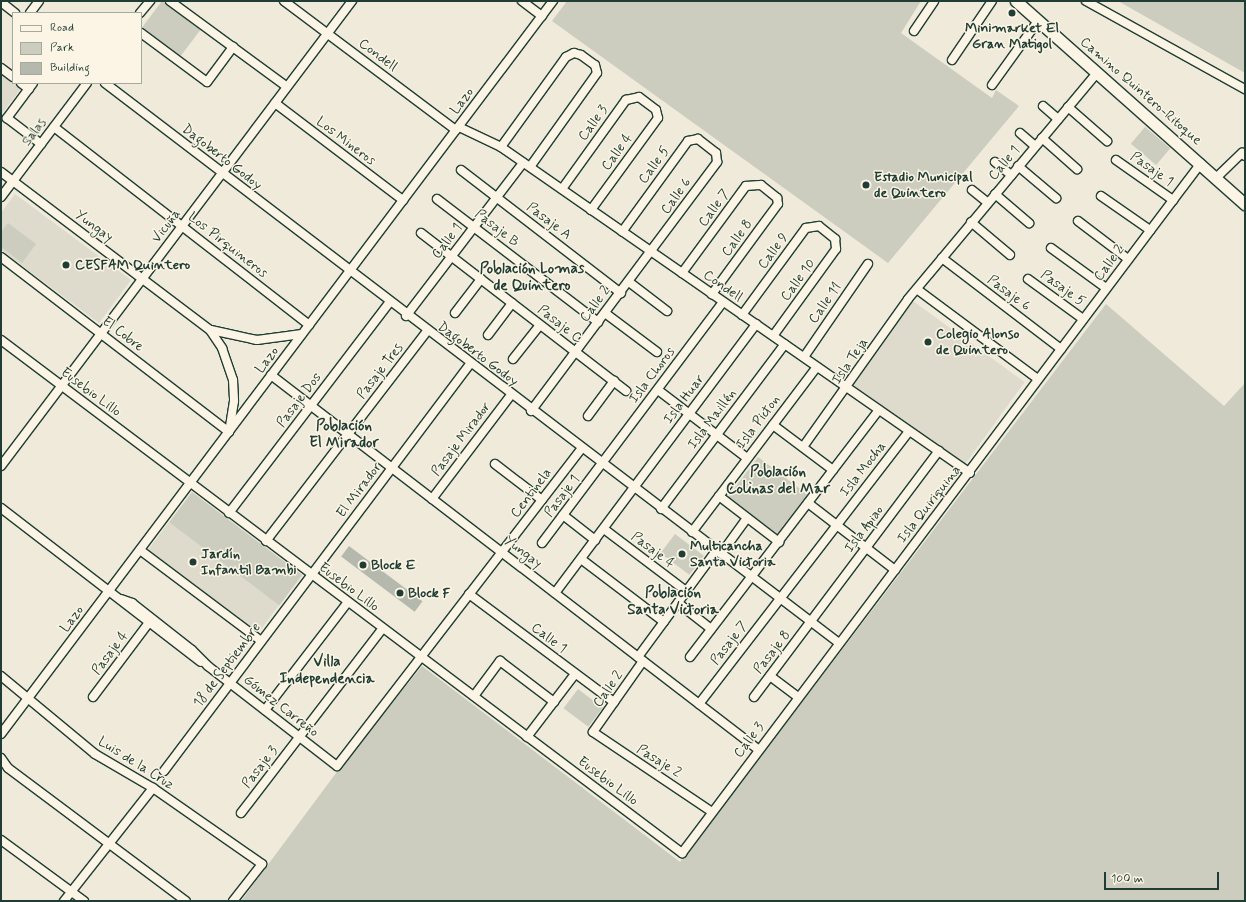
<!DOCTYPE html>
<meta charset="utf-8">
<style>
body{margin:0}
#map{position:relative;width:1246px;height:902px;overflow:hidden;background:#efeada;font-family:Mynerve,sans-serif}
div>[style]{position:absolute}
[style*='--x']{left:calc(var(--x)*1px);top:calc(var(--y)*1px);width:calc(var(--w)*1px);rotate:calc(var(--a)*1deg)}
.built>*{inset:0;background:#dedbcc;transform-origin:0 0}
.green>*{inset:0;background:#cccdbf;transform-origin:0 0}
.building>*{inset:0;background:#b5b9ad;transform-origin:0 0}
.roads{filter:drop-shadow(1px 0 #1f3d34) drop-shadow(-1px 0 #1f3d34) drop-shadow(0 1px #1f3d34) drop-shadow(0 -1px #1f3d34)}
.street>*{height:8px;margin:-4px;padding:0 4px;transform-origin:4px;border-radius:4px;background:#fcf5e5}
.secondary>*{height:11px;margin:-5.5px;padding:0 5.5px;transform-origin:5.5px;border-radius:5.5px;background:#fcf5e5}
.dots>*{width:11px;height:11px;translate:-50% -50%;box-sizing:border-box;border:2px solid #fcf5e5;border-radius:50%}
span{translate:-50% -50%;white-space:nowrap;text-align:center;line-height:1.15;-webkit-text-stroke:3px #fcf5e5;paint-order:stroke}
.poi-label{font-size:14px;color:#1f3d34;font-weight:700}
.left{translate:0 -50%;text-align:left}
.street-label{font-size:14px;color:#1f3d34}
.neighbourhood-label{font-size:15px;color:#1f3d34;font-weight:700}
.frame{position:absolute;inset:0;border:2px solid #1f3d34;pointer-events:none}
.legend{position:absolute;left:12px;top:12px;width:130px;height:72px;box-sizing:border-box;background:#fcf5e5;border:1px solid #a4ab9e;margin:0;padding:5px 7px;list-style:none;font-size:12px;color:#1f3d34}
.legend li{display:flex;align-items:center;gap:8px;height:20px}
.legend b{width:20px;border:1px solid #a4ab9e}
.scale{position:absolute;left:1104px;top:872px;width:115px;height:18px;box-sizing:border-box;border:2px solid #1f3d34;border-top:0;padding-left:5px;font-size:12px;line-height:14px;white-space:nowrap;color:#1f3d34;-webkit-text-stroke:3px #fcf5e5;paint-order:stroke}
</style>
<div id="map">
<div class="built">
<div style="clip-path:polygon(1px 71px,22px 87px,1px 115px)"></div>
<div style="clip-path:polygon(15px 194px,131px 280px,99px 323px,1px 250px,1px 213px)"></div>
<div style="left:913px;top:301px;width:138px;height:103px;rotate:36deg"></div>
<div style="left:169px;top:522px;width:138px;height:35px;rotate:37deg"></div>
</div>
<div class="green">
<div style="left:162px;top:1px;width:48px;height:35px;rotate:37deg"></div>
<div style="clip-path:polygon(567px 1px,921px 1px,901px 33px,992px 98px,996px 90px,1019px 106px,888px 263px,552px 21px)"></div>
<div style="clip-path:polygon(1118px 1px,1245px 1px,1245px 73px)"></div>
<div style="left:1145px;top:127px;width:33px;height:22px;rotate:40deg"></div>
<div style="clip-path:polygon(8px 223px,36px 244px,22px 263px,1px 247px,1px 232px)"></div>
<div style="clip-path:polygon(1106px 304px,1224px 406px,1245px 383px,1245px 901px,241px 901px,339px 769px,422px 666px,680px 862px)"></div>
<div style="left:758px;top:457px;width:63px;height:50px;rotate:37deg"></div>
<div style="left:192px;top:492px;width:138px;height:38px;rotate:37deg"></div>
<div style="left:675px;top:534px;width:36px;height:24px;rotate:37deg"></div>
<div style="left:578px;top:689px;width:31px;height:24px;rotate:37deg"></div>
</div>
<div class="building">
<div style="left:349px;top:546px;width:92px;height:13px;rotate:37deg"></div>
</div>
<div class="roads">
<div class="street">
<div style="--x:170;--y:1;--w:145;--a:36.3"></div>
<div style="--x:284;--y:1;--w:215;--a:36.9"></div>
<div style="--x:522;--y:1;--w:25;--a:37"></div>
<div style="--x:1086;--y:1;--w:182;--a:29"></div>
<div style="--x:1;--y:2;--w:18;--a:38"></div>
<div style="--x:30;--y:13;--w:15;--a:-53"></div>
<div style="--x:140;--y:13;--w:16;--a:-50"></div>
<div style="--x:914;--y:31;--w:36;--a:-56"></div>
<div style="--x:141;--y:33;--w:82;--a:36.6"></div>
<div style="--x:207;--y:82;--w:44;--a:-53.4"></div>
<div style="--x:952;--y:60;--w:71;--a:-55.9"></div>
<div style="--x:1;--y:68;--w:15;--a:37"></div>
<div style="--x:21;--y:83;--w:10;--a:37"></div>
<div style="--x:33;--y:83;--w:44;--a:126.6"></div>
<div style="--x:7;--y:118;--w:43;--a:37.4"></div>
<div style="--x:105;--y:83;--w:923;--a:37.34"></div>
<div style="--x:992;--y:85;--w:79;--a:-54.3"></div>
<div style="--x:275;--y:103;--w:161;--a:37.2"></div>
<div style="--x:1043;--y:106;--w:20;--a:41"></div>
<div style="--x:1068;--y:107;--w:52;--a:41.1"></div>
<div style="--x:54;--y:127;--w:323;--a:37.8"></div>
<div style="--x:459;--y:127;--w:47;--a:25.5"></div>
<div style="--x:501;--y:147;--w:571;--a:34.8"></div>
<div style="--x:1020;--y:133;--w:20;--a:41"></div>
<div style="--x:1042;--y:138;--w:47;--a:41.5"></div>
<div style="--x:501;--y:147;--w:111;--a:-54.2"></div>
<div style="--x:566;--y:57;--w:9;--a:-27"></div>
<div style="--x:574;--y:53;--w:7;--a:16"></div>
<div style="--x:581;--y:55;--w:17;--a:36"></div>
<div style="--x:595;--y:65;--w:8;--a:76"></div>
<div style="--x:597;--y:73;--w:115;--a:125.5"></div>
<div style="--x:1116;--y:160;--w:70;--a:35.1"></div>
<div style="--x:995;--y:162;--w:21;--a:39"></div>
<div style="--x:1018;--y:166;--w:50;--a:40.1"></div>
<div style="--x:461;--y:170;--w:202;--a:37.6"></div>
<div style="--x:1;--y:172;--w:262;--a:37.1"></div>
<div style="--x:210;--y:330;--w:22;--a:56"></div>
<div style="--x:222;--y:348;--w:34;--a:71"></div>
<div style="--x:233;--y:380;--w:21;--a:87"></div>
<div style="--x:234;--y:401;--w:31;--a:99"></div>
<div style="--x:229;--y:432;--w:287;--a:-142.5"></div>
<div style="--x:1217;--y:177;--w:35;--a:-44"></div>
<div style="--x:1242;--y:153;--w:4;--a:45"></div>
<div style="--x:562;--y:189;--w:110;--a:-54.3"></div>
<div style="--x:626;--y:100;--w:13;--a:-13"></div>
<div style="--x:639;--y:97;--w:21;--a:37"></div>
<div style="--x:656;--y:110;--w:8;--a:76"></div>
<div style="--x:658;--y:118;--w:114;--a:126.1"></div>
<div style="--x:972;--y:190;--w:19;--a:39"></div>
<div style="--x:995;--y:194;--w:45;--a:40.5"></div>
<div style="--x:1101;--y:196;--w:60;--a:34.8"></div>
<div style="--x:1;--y:197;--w:143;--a:-53"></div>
<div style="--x:437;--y:199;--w:203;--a:37.4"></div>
<div style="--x:1078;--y:221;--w:63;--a:37.2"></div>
<div style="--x:971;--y:222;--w:51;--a:40.2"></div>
<div style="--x:421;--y:233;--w:259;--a:37.6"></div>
<div style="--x:1051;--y:248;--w:68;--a:36"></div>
<div style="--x:942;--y:258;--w:150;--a:37.4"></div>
<div style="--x:682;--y:273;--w:108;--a:-53.7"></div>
<div style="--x:746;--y:186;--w:15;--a:-4"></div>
<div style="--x:761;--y:185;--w:21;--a:39"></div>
<div style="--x:777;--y:198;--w:6;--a:81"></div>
<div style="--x:778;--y:204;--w:112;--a:126.3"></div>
<div style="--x:1028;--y:279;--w:68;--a:36"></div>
<div style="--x:629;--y:282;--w:48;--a:37.3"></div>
<div style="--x:918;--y:290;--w:149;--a:36.6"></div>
<div style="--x:455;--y:313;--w:43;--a:-52.6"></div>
<div style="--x:605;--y:313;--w:65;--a:36.9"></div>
<div style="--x:742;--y:315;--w:108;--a:-53.7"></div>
<div style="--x:806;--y:228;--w:13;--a:-9"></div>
<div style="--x:819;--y:226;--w:21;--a:39"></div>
<div style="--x:835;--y:239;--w:10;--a:84"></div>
<div style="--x:836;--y:249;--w:107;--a:125.9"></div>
<div style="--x:406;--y:316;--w:193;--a:-52.6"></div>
<div style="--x:211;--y:330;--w:47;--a:12.3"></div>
<div style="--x:257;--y:340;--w:45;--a:-7.6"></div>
<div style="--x:488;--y:335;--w:40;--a:-53"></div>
<div style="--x:1;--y:340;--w:853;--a:36.99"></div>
<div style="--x:682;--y:853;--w:863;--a:-53.05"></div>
<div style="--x:804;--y:357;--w:113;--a:-55.5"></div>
<div style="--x:513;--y:359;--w:43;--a:-51.5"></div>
<div style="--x:271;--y:375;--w:615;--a:37.54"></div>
<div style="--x:658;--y:390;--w:112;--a:37.4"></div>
<div style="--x:531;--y:411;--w:311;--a:-53.2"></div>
<div style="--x:717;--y:162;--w:9;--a:-96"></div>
<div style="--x:716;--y:153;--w:23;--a:-142"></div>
<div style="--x:698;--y:139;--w:10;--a:169"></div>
<div style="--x:688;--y:141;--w:112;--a:126"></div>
<div style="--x:588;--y:416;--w:44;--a:-53.4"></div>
<div style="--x:773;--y:425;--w:75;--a:36.9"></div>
<div style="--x:803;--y:447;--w:181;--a:-54.6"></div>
<div style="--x:908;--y:299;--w:295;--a:-50.1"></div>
<div style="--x:495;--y:464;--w:59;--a:37.5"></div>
<div style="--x:1;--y:466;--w:583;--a:-52.95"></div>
<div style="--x:719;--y:496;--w:76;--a:37.5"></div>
<div style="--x:432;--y:499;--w:131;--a:-52.8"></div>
<div style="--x:808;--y:503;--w:110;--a:37.6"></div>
<div style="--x:1;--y:508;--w:252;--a:37.6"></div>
<div style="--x:661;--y:509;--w:206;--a:-53.1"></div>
<div style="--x:229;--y:513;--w:264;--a:-52.7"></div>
<div style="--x:563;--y:515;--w:41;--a:38"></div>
<div style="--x:604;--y:529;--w:103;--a:37.1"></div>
<div style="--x:692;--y:532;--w:207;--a:-52.9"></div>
<div style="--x:266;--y:541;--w:265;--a:-52.5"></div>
<div style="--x:542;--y:543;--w:301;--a:-53.1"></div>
<div style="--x:140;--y:550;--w:151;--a:36.9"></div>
<div style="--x:721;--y:554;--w:44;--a:-54.2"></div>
<div style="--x:581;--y:559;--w:104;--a:37.2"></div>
<div style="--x:555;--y:593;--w:336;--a:-53.2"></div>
<div style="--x:469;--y:594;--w:181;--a:36.7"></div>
<div style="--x:121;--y:599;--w:12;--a:20"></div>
<div style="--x:132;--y:603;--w:76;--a:38.1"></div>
<div style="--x:192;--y:650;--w:23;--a:45"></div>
<div style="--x:208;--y:666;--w:163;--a:37.8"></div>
<div style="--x:337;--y:766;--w:400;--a:-52.4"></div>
<div style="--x:678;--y:603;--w:42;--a:38.2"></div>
<div style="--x:638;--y:657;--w:132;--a:-53.7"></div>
<div style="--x:690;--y:657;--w:311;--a:-52.6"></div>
<div style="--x:643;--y:661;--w:87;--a:125.2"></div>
<div style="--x:593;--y:732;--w:143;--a:33.9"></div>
<div style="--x:1;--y:676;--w:122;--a:39.7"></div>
<div style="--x:95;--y:754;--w:67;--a:30.4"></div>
<div style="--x:153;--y:788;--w:133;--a:34.9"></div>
<div style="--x:262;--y:864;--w:47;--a:128.1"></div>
<div style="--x:770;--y:676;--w:35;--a:37"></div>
<div style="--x:474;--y:696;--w:44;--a:-53.4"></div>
<div style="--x:500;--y:661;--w:68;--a:37.2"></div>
<div style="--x:93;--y:697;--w:90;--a:-53.1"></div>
<div style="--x:754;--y:697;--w:308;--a:-53.1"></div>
<div style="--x:699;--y:704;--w:344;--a:-52.4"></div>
<div style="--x:265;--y:710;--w:136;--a:-52.5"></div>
<div style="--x:1;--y:734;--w:918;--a:-53.02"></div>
<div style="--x:527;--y:737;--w:79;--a:-52.7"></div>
<div style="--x:1;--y:758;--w:12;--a:55"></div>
<div style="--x:8;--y:768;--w:222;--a:36.8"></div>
<div style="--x:164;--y:771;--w:509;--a:-53.06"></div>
<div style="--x:241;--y:813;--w:233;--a:-52.5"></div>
<div style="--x:1;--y:840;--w:103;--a:36.3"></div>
<div style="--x:64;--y:901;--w:144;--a:-51.8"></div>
</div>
<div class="secondary">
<div style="--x:1016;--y:1;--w:306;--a:41.6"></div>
</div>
</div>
<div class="dots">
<div style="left:1012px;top:13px;background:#1f3d34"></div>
<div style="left:866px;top:185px;background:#1f3d34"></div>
<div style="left:66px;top:265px;background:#1f3d34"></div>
<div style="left:928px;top:342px;background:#1f3d34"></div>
<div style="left:682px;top:554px;background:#1f3d34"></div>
<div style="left:193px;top:562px;background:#1f3d34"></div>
<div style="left:363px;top:565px;background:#1f3d34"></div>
<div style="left:400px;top:593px;background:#1f3d34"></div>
</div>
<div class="poi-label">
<span style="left:1012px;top:36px">Minimarket El<br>Gran Matigol</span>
<span class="left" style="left:874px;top:185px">Estadio Municipal<br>de Quintero</span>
<span class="left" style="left:75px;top:265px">CESFAM Quintero</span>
<span class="left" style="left:936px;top:342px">Colegio Alonso<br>de Quintero</span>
<span class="left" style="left:690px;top:554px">Multicancha<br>Santa Victoria</span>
<span class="left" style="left:201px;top:562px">Jardín<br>Infantil Bambi</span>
<span class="left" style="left:371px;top:565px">Block E</span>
<span class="left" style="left:408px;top:593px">Block F</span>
</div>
<div class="street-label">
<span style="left:378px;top:55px;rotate:37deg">Condell</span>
<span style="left:1141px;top:91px;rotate:41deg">Camino Quintero-Ritoque</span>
<span style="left:462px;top:101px;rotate:-53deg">Lazo</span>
<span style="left:593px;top:123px;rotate:-54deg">Calle 3</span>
<span style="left:34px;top:132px;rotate:-53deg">Salas</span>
<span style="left:346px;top:141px;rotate:37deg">Los Mineros</span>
<span style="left:617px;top:152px;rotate:-54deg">Calle 4</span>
<span style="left:222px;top:157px;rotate:38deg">Dagoberto Godoy</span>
<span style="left:1004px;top:163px;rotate:-50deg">Calle 1</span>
<span style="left:654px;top:165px;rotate:-54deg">Calle 5</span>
<span style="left:1152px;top:169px;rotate:35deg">Pasaje 1</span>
<span style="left:676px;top:196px;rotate:-54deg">Calle 6</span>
<span style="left:714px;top:208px;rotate:-54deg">Calle 7</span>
<span style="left:549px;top:221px;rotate:37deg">Pasaje A</span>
<span style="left:94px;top:226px;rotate:37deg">Yungay</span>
<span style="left:166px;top:226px;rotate:-53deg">Vicuña</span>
<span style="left:497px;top:228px;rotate:38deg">Pasaje B</span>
<span style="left:737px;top:238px;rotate:-54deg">Calle 8</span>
<span style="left:447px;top:241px;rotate:-53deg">Calle 1</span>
<span style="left:228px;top:245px;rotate:38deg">Los Pirquineros</span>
<span style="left:773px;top:251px;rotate:-54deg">Calle 9</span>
<span style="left:1109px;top:263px;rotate:-53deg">Calle 2</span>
<span style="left:798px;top:280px;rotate:-54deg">Calle 10</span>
<span style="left:723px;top:286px;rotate:35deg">Condell</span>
<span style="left:1063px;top:288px;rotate:36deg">Pasaje 5</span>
<span style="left:1009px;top:293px;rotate:37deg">Pasaje 6</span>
<span style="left:825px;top:303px;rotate:-55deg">Calle 11</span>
<span style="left:595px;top:304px;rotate:-53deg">Calle 2</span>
<span style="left:560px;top:324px;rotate:38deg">Pasaje C</span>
<span style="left:123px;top:334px;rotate:37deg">El Cobre</span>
<span style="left:478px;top:354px;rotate:37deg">Dagoberto Godoy</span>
<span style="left:267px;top:360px;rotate:-53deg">Lazo</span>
<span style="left:850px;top:361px;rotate:-56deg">Isla Teja</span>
<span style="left:380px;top:371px;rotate:-52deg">Pasaje Tres</span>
<span style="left:652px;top:375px;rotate:-53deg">Isla Choros</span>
<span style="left:91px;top:392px;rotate:37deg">Eusebio Lillo</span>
<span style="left:684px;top:399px;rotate:-53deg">Isla Huar</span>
<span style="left:299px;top:400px;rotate:-53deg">Pasaje Dos</span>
<span style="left:712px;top:419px;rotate:-53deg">Isla Maillén</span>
<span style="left:758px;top:422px;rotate:-53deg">Isla Picton</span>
<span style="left:461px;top:439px;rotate:-53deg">Pasaje Mirador</span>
<span style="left:863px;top:469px;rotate:-52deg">Isla Mocha</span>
<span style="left:359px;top:490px;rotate:-53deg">El Mirador</span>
<span style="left:531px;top:493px;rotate:-53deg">Centinela</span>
<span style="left:562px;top:496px;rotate:-53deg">Pasaje 1</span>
<span style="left:929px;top:504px;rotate:-52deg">Isla Quiriquina</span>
<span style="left:864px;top:529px;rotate:-53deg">Isla Apiao</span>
<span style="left:653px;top:550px;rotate:37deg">Pasaje 4</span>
<span style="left:523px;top:552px;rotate:38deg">Yungay</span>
<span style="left:349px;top:587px;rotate:37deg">Eusebio Lillo</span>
<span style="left:72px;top:619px;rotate:-53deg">Lazo</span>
<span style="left:549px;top:638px;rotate:37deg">Calle 1</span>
<span style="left:729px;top:643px;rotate:-52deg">Pasaje 7</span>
<span style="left:772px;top:652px;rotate:-52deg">Pasaje 8</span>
<span style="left:110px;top:653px;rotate:-53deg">Pasaje 4</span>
<span style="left:227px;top:665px;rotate:-53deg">18 de Septiembre</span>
<span style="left:608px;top:689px;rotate:-55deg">Calle 2</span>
<span style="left:281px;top:706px;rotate:38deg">Gómez Carreño</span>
<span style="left:749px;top:740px;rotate:-53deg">Calle 3</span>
<span style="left:659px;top:761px;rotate:32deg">Pasaje 2</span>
<span style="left:136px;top:763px;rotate:32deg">Luis de la Cruz</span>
<span style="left:260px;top:767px;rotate:-52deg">Pasaje 3</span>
<span style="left:608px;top:781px;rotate:37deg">Eusebio Lillo</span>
</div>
<div class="neighbourhood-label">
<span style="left:532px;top:278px">Población Lomas<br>de Quintero</span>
<span style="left:344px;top:435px">Población<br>El Mirador</span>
<span style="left:778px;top:481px">Población<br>Colinas del Mar</span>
<span style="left:673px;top:602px">Población<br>Santa Victoria</span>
<span style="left:327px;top:671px">Villa<br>Independencia</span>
</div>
<div class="frame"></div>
<ul class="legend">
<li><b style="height:5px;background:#fcf5e5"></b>Road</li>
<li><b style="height:11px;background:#cccdbf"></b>Park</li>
<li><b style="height:11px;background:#b5b9ad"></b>Building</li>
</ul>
<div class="scale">100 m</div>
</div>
